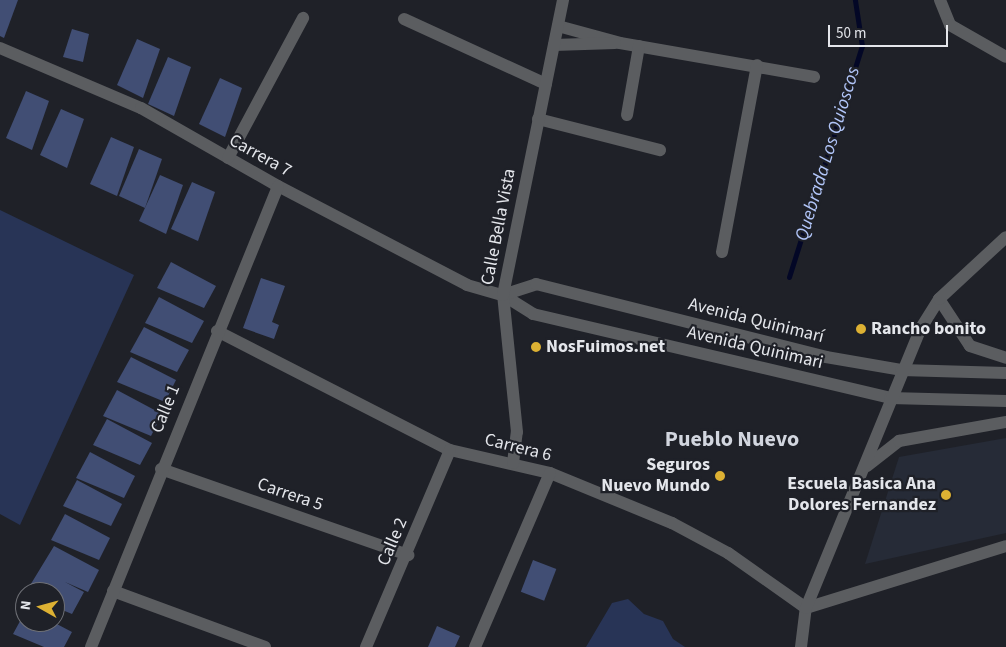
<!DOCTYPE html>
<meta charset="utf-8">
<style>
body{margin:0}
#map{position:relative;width:1006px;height:647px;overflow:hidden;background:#1f2128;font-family:"Source Sans 3",sans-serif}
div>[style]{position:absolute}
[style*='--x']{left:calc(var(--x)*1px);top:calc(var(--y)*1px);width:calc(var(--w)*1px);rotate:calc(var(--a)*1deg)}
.built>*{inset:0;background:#262b37}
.green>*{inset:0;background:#283456}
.stream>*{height:5px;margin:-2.5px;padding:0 2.5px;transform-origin:2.5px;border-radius:2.5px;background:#030726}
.building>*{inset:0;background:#414e74;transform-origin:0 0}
.minor>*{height:12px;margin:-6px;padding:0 6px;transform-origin:6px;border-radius:6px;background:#5b5d60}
.dots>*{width:14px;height:14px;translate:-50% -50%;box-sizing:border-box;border:2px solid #1f2128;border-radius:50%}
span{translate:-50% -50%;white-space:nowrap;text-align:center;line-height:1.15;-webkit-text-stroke:4.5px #1f2128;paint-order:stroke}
.street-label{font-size:18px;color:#e4e6eb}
.poi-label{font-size:18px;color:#e4e6eb;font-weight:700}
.left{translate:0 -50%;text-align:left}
.right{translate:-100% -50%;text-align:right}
.water-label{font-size:19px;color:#b1c5f8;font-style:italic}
.district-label{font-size:22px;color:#d2d6df;font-weight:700}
.north{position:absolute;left:15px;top:582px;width:50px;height:50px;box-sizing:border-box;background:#1f2128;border:1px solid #6e7076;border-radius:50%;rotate:277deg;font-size:14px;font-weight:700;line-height:20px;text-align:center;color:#e4e6eb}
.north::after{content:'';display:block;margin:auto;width:18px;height:22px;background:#ddb133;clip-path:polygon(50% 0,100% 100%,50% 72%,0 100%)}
.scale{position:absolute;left:828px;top:25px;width:120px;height:22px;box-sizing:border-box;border:2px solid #e4e6eb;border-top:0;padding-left:6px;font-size:15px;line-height:18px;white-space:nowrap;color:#e4e6eb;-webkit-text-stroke:4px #1f2128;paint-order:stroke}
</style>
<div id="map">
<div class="built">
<div style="clip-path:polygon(1006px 438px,1006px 533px,865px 564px,899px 457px)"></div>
</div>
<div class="green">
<div style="clip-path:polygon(0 210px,134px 275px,20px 525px,0 514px)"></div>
<div style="clip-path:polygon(628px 599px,644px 614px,663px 621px,673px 639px,685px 647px,586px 647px,612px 603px)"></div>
</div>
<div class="stream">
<div style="--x:789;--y:277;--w:242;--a:-72.5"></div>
<div style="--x:862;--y:46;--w:47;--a:-98.7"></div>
</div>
<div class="building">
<div style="clip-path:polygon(0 0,18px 0,4px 38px,0 36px)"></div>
<div style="clip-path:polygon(72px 29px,89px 34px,83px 62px,63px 57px)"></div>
<div style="clip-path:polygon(137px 39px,160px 49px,143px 98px,117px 85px)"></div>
<div style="clip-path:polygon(168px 57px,191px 67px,174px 116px,148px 104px)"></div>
<div style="clip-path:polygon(220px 78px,242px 88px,225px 137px,199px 124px)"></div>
<div style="clip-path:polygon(26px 91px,49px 101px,32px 150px,6px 138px)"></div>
<div style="clip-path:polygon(61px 109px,84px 119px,67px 168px,40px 155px)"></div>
<div style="clip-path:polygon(111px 137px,134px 147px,117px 196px,90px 184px)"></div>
<div style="clip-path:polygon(139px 149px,162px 159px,145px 208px,119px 196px)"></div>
<div style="clip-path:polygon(160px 175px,183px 185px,166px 234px,139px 221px)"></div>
<div style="clip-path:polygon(192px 182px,215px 192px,198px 241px,171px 229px)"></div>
<div style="clip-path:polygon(171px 262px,216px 286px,204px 308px,157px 288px)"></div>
<div style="clip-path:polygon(261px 278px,285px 286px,272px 322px,279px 325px,274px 339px,243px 328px)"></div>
<div style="clip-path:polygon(159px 297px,204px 321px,192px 343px,145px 323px)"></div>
<div style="clip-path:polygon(144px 327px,189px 350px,177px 372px,130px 352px)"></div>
<div style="clip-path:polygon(131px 357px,176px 380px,165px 402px,117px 382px)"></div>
<div style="clip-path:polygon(117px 390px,162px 414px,151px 436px,103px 416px)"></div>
<div style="clip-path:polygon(107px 419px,152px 443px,140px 465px,93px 445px)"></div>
<div style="clip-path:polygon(90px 452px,135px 476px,124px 498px,76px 478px)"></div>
<div style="clip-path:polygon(77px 480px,122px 504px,111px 526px,63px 506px)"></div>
<div style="clip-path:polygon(65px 514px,110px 538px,99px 560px,51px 540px)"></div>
<div style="clip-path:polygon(54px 546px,99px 570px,88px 592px,65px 582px,84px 592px,72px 614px,55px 607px,55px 592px,26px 592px)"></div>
<div style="left:533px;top:560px;width:25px;height:34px;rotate:21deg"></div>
<div style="clip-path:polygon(25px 612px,25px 622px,53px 622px,72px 632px,64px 647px,44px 647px,13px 634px)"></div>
<div style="clip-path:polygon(437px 626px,460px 636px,455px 647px,428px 647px)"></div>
</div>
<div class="minor">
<div style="--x:940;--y:0;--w:27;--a:68"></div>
<div style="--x:950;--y:25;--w:64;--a:29.7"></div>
<div style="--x:404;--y:19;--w:156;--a:24.6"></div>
<div style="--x:558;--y:26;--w:64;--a:15.3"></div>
<div style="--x:620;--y:43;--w:197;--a:9.9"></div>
<div style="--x:554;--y:45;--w:61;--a:-1.9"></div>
<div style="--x:0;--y:48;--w:153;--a:23.1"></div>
<div style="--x:141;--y:108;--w:158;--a:29.7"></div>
<div style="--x:278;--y:186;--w:213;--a:27.6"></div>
<div style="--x:467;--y:285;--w:37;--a:16"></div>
<div style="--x:503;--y:295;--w:36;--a:32"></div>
<div style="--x:533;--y:314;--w:367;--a:13.2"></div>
<div style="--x:890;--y:398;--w:116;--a:1.5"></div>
<div style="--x:627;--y:115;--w:70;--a:-80.1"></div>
<div style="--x:538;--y:119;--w:126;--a:14.3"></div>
<div style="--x:228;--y:158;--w:159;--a:-61.8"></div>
<div style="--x:722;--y:252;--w:190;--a:-79.4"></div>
<div style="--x:503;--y:295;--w:35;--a:-18"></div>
<div style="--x:536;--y:284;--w:299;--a:14.1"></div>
<div style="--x:826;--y:357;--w:76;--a:9.8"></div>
<div style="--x:901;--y:370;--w:105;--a:1.6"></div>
<div style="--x:939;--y:299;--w:56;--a:56.6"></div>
<div style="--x:970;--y:346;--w:38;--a:18"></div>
<div style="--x:217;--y:331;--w:262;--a:27.1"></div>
<div style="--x:450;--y:450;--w:103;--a:13"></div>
<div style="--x:550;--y:473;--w:132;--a:22.3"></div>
<div style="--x:672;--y:523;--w:64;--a:28.2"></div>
<div style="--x:728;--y:553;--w:95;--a:35.2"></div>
<div style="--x:806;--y:608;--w:209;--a:-17.2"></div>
<div style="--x:513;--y:463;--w:31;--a:-83"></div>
<div style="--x:517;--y:432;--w:138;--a:-95.8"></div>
<div style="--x:503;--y:295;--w:301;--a:-78.5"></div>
<div style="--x:867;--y:466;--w:41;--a:-38"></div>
<div style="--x:899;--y:441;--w:109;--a:-10.1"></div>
<div style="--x:161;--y:469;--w:262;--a:19.2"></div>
<div style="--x:113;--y:591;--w:162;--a:20.2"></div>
<div style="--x:91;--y:647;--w:497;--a:-67.9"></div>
<div style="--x:366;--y:647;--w:214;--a:-66.9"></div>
<div style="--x:475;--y:647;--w:189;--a:-66.7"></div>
<div style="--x:801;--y:647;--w:39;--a:-83"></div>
<div style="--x:806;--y:608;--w:303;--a:-67.7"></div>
<div style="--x:921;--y:328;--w:34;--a:-58"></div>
<div style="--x:939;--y:299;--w:91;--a:-42.8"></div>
</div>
<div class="dots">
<div style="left:861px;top:329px;background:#ddb133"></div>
<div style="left:536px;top:347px;background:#ddb133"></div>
<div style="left:720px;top:476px;background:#ddb133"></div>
<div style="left:946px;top:495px;background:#ddb133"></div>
</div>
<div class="street-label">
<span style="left:260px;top:156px;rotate:29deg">Carrera 7</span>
<span style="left:499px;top:227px;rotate:-79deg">Calle Bella Vista</span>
<span style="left:756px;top:321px;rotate:14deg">Avenida Quinimarí</span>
<span style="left:755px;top:348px;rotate:13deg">Avenida Quinimari</span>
<span style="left:166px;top:409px;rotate:-68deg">Calle 1</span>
<span style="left:518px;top:448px;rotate:14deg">Carrera 6</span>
<span style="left:290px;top:495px;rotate:19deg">Carrera 5</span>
<span style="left:393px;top:542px;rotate:-67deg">Calle 2</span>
</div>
<div class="poi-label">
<span class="left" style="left:871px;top:329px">Rancho bonito</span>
<span class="left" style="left:546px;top:347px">NosFuimos.net</span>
<span class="right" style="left:710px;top:476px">Seguros<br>Nuevo Mundo</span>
<span class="right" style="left:936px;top:495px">Escuela Basica Ana<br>Dolores Fernandez</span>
</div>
<div class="water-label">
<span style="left:828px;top:154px;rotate:-73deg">Quebrada Los Quioscos</span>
</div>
<div class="district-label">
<span style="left:732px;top:440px">Pueblo Nuevo</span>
</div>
<div class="north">N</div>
<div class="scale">50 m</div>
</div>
